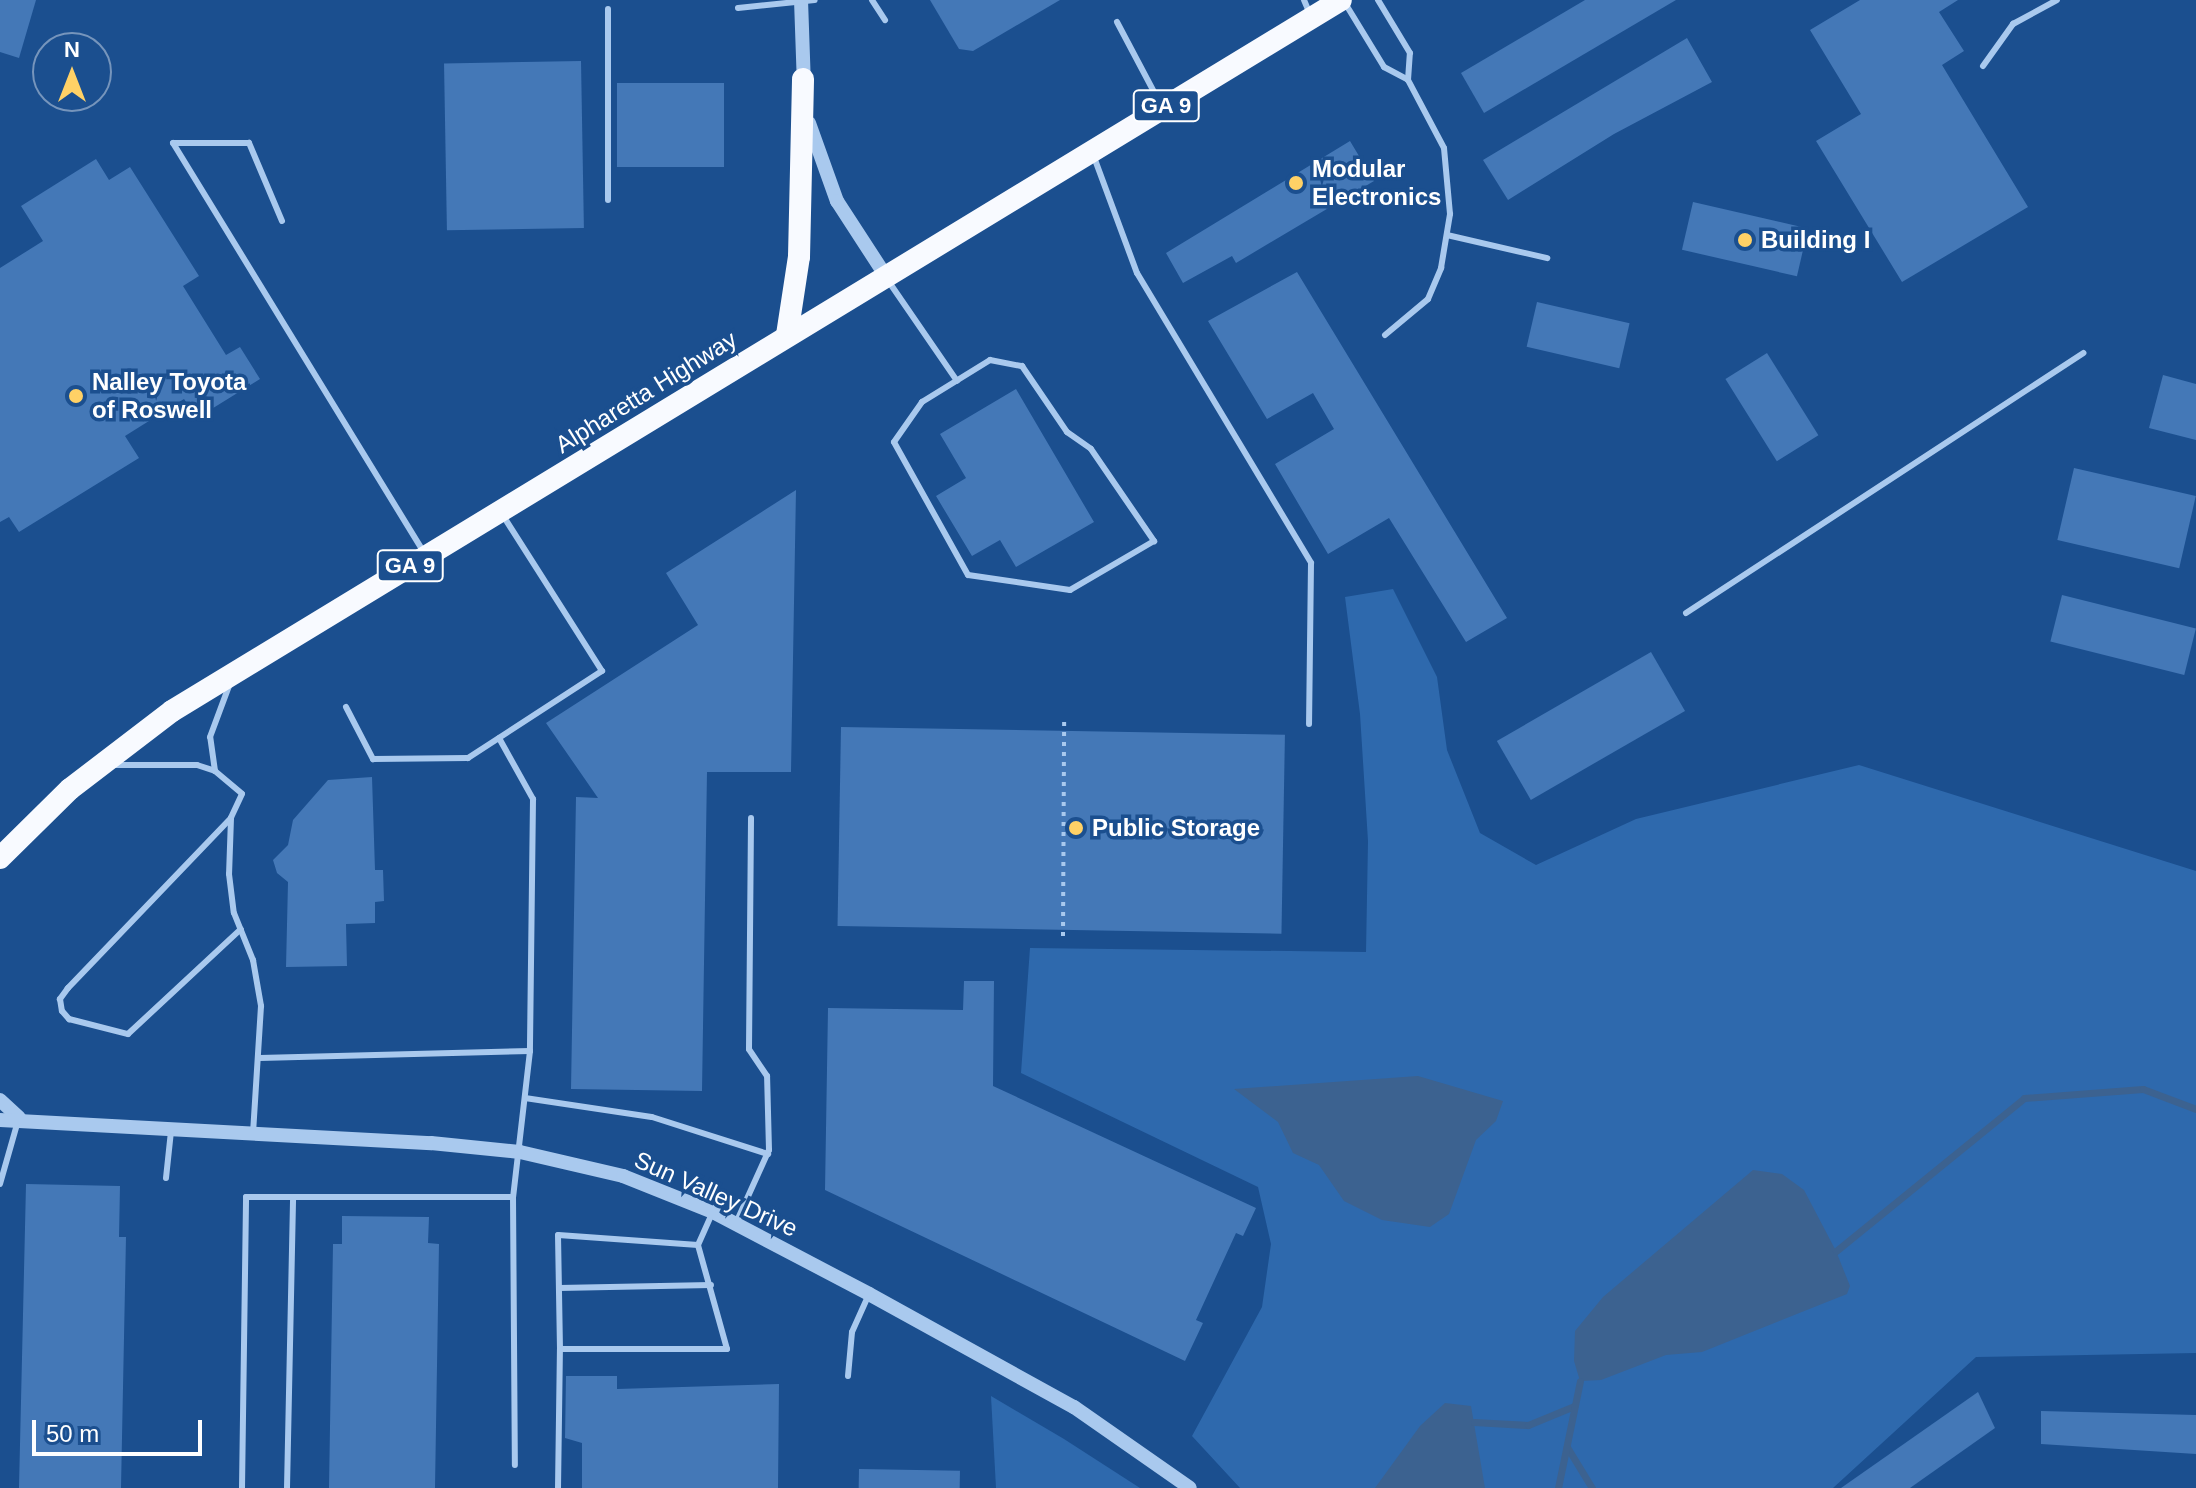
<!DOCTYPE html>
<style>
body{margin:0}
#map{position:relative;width:2196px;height:1488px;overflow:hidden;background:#1b4f8f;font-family:Helvetica,sans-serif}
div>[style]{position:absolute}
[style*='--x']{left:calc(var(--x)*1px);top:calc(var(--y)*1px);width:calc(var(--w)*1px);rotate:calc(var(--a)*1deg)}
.green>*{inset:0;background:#2e69ad}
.water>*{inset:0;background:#3c6290}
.stream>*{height:7px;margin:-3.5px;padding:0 3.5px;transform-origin:3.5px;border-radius:3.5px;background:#3c6290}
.building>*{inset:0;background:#4478b7;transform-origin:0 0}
.path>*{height:4px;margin-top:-2px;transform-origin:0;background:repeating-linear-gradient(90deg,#a9c9ee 0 4px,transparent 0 10px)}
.service>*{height:6px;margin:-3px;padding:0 3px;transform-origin:3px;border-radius:3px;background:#a9c9ee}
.tertiary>*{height:14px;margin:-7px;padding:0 7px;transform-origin:7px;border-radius:7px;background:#a9c9ee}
.trunk>*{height:22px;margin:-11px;padding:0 11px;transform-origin:11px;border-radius:11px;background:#f8faff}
.dots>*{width:22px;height:22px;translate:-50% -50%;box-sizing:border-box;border:4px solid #1b4f8f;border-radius:50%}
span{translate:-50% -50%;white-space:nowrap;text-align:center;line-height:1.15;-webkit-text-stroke:7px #1b4f8f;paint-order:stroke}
.shield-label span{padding:2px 6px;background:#1b4f8f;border:2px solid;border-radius:6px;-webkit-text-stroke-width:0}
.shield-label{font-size:22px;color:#fff;font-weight:700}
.poi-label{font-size:24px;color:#fff;font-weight:700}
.left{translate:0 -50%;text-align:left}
.street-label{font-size:24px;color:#fff}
.north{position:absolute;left:32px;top:32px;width:80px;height:80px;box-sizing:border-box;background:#1b4f8f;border:2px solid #7695bc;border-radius:50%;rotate:0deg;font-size:22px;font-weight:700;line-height:32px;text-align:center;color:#fff}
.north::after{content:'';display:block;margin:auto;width:28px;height:36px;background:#ffd166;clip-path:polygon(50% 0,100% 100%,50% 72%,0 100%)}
.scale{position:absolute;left:32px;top:1420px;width:170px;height:36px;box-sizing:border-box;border:4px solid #fff;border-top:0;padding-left:10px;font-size:24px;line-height:28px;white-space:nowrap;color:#fff;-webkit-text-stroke:6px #1b4f8f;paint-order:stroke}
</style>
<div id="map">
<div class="green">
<div style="clip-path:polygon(1393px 589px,1437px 677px,1447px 750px,1480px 833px,1536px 865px,1636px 819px,1859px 765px,2196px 871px,2196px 1353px,1976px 1357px,1833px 1488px,1240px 1488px,1192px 1436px,1262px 1307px,1271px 1244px,1258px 1187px,1021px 1073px,1030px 948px,1366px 952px,1368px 841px,1360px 714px,1345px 597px)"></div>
<div style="clip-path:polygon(991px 1396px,1064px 1439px,1140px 1488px,996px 1488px)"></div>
</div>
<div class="water">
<div style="clip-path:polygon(1418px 1076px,1503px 1101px,1496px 1121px,1476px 1140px,1449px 1214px,1430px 1227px,1382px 1220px,1344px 1201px,1319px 1165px,1293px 1153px,1278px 1122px,1234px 1089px)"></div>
<div style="clip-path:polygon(1753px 1170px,1782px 1174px,1804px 1190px,1836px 1251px,1850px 1286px,1847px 1294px,1702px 1352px,1666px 1355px,1601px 1380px,1580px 1381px,1574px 1361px,1575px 1331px,1603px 1297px)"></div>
<div style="clip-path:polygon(1445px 1403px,1471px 1406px,1485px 1488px,1375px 1488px,1420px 1426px)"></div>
</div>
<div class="stream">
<div style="--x:1836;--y:1251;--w:242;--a:-39.1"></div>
<div style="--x:2024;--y:1098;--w:119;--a:-4.3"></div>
<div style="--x:2143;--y:1089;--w:57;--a:20.7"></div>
<div style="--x:1474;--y:1422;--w:54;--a:3.2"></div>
<div style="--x:1528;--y:1425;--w:50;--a:-22.4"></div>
<div style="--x:1567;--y:1447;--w:48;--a:58.6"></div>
<div style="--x:1558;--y:1488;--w:109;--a:-78.4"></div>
</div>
<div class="building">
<div style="clip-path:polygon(0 0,36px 0,19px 58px,0 52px)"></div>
<div style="clip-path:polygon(930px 0,1060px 0,973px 51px,959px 49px)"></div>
<div style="clip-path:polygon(1585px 0,1676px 0,1484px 113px,1461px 73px)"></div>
<div style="clip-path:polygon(1860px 0,1958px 0,1939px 12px,1964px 51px,1942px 65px,2028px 207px,1902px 282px,1816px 141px,1861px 114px,1810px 30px)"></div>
<div style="clip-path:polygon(1687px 38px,1712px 82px,1614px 134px,1508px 200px,1483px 160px)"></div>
<div style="left:581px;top:61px;width:167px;height:137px;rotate:89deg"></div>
<div style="left:617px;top:83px;width:107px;height:84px"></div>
<div style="clip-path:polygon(1350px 141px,1374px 181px,1236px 263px,1232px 256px,1183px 283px,1166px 253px)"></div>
<div style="clip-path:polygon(96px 159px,109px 180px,130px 167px,199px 276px,183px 286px,226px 355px,240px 347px,260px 379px,197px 418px,184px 399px,125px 436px,139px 458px,19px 532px,9px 517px,0 522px,0 268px,43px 241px,21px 206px)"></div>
<div style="left:1693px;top:202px;width:118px;height:49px;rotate:13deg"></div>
<div style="clip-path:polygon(1297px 272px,1507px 618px,1466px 642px,1389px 518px,1328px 554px,1275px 464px,1334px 429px,1313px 393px,1267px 419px,1208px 321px)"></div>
<div style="left:1537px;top:302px;width:95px;height:46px;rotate:13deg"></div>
<div style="left:1767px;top:353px;width:97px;height:49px;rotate:58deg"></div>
<div style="clip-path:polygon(2163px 375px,2196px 384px,2196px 440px,2149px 428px)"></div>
<div style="clip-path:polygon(1016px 389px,1094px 522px,1016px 567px,1000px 540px,972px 556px,936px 496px,966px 478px,940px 434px)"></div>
<div style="left:2074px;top:468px;width:125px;height:74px;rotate:13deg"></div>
<div style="clip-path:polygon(796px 490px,791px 772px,707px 772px,702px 1091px,571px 1089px,576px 797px,598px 798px,546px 723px,698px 625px,666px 573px)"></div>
<div style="left:2062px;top:595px;width:138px;height:48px;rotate:14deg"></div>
<div style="left:1651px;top:652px;width:68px;height:178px;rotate:60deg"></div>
<div style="left:841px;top:727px;width:444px;height:199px;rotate:1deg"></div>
<div style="clip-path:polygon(372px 777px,375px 870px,383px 870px,384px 901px,375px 902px,375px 923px,346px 924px,347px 966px,286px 967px,288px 882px,277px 873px,273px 860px,288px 845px,293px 820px,328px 780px)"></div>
<div style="clip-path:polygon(964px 981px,994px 981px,993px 1086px,1256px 1208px,1243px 1236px,1236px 1233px,1196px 1320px,1203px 1323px,1185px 1361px,825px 1190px,828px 1008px,963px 1010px)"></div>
<div style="clip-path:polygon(26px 1184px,120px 1186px,119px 1237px,126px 1237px,121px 1488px,19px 1488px)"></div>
<div style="clip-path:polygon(342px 1216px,429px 1217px,428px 1243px,439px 1244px,435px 1488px,329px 1488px,333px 1244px,342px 1244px)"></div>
<div style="clip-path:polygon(566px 1376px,617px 1376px,617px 1389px,779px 1384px,778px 1488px,582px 1488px,582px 1443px,565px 1438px)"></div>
<div style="clip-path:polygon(1978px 1392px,1995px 1428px,1910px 1488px,1841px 1488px)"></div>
<div style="clip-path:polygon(2041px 1411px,2196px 1415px,2196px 1454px,2041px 1444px)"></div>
<div style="left:859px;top:1469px;width:101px;height:19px;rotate:1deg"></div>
</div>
<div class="path">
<div style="--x:1063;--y:936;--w:216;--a:-89.7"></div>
</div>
<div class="service">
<div style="--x:872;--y:0;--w:24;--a:57"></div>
<div style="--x:1304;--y:0;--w:15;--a:67"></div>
<div style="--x:1345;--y:3;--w:75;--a:58.6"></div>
<div style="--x:1384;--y:67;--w:27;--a:28"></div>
<div style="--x:1408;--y:80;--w:27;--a:-86"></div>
<div style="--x:1410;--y:53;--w:62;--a:-121.1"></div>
<div style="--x:738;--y:8;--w:77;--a:-5.9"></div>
<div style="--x:1117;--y:22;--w:94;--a:62.1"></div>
<div style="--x:1983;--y:66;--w:52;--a:-54.5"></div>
<div style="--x:2013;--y:24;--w:50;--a:-28.6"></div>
<div style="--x:1094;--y:157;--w:124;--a:69.7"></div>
<div style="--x:1137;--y:273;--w:338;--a:59"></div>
<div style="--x:1311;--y:563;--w:161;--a:90.7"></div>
<div style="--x:608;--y:200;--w:191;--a:-90"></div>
<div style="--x:282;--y:221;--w:85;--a:-112.9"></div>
<div style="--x:249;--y:143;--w:76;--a:180"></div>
<div style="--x:173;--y:143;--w:481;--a:58.5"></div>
<div style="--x:1447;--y:235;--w:103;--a:13"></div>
<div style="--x:889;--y:282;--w:120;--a:55.5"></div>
<div style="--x:1385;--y:335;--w:56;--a:-39.9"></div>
<div style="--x:1428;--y:299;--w:34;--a:-67"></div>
<div style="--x:1441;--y:268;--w:55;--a:-80.5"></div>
<div style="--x:1450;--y:214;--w:66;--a:-95.2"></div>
<div style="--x:1444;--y:148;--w:77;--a:-117.9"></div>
<div style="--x:990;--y:360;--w:33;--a:11"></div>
<div style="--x:1022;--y:366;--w:80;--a:55.7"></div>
<div style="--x:1067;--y:432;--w:29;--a:35"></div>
<div style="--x:1091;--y:449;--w:112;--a:55.6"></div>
<div style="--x:1154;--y:541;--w:97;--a:149.7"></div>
<div style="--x:1070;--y:590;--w:103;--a:-171.6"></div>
<div style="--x:968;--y:575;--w:152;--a:-119.1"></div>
<div style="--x:894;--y:442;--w:49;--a:-55"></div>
<div style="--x:922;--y:402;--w:80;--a:-31.7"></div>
<div style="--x:1686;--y:613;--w:475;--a:-33.2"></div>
<div style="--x:346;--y:707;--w:59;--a:62.6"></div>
<div style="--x:373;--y:759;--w:95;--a:-0.6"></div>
<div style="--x:468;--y:758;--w:160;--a:-33"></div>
<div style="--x:602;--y:671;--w:186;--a:-122.5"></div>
<div style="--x:499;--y:738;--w:70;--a:60.9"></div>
<div style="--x:533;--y:799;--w:252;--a:90.7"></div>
<div style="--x:530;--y:1051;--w:147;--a:96.6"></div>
<div style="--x:513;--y:1197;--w:268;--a:89.6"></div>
<div style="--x:113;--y:765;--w:84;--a:0"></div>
<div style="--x:197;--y:765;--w:19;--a:18"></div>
<div style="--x:215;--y:771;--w:35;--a:40"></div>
<div style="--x:242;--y:794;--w:26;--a:115"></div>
<div style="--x:231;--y:818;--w:56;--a:92"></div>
<div style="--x:229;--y:874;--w:39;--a:83"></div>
<div style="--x:234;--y:913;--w:51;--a:68"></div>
<div style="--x:253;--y:960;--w:47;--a:80.1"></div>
<div style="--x:261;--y:1006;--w:126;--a:93.6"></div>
<div style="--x:215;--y:771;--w:34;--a:-98"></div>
<div style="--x:210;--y:737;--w:54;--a:-69.6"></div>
<div style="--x:231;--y:818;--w:236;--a:133.8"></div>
<div style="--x:68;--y:988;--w:14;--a:126"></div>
<div style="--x:60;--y:999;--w:12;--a:81"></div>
<div style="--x:62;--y:1011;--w:11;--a:49"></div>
<div style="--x:69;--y:1019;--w:61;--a:14.3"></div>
<div style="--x:128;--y:1034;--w:154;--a:-42.9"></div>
<div style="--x:260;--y:1058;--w:270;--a:-1.5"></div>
<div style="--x:525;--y:1098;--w:128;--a:8.5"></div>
<div style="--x:652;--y:1117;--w:122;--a:17.7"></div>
<div style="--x:166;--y:1178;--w:47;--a:-83.9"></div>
<div style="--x:0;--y:1184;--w:66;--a:-74.1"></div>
<div style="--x:736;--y:1223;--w:80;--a:-65.7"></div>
<div style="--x:769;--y:1150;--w:74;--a:-91.5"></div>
<div style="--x:767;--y:1076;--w:32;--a:-124"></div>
<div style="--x:749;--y:1049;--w:231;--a:-89.5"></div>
<div style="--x:698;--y:1245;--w:140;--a:-175.9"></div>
<div style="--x:558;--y:1235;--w:114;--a:89"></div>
<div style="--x:560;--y:1349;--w:167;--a:0"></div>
<div style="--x:727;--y:1349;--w:108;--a:-105.6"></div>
<div style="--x:698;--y:1245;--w:36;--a:-66"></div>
<div style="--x:559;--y:1288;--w:152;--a:-1.1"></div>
<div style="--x:848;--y:1376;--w:44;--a:-84.8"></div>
<div style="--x:852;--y:1332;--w:42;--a:-65.9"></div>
<div style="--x:242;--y:1488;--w:291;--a:-89.2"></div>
<div style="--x:246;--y:1197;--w:267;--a:0"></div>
<div style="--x:287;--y:1488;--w:291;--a:-88.8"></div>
<div style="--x:558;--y:1488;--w:139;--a:-89.2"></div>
</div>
<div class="tertiary">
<div style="--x:801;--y:0;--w:86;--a:88"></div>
<div style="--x:809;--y:123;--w:83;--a:70.3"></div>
<div style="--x:837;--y:201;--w:88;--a:57"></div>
<div style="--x:0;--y:1100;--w:26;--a:43"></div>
<div style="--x:0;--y:1120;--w:432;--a:3.1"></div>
<div style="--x:431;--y:1143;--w:89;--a:5.8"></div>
<div style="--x:520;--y:1152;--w:106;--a:13.1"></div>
<div style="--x:623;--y:1176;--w:97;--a:21.8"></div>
<div style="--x:713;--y:1212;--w:176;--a:27.7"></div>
<div style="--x:869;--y:1294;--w:234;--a:28.9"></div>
<div style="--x:1074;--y:1407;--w:141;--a:34.9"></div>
</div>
<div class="trunk">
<div style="--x:787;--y:335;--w:79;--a:-81.3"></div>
<div style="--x:799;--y:257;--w:178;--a:-88.7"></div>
<div style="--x:0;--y:858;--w:98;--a:-44.6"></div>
<div style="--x:70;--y:789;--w:128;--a:-37.4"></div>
<div style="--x:172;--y:711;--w:1368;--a:-31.31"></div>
</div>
<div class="dots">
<div style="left:1296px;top:183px;background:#ffd166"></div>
<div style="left:1745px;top:240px;background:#ffd166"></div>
<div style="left:76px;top:396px;background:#ffd166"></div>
<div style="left:1076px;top:828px;background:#ffd166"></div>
</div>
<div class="shield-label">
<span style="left:1166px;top:106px">GA 9</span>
<span style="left:410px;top:566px">GA 9</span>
</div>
<div class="poi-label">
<span class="left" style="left:1312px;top:183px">Modular<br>Electronics</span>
<span class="left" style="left:1761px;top:240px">Building I</span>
<span class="left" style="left:92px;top:396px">Nalley Toyota<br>of Roswell</span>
<span class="left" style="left:1092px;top:828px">Public Storage</span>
</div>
<div class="street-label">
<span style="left:646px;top:392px;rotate:-32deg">Alpharetta Highway</span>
<span style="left:716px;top:1194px;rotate:24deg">Sun Valley Drive</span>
</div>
<div class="north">N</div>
<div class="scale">50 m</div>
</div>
